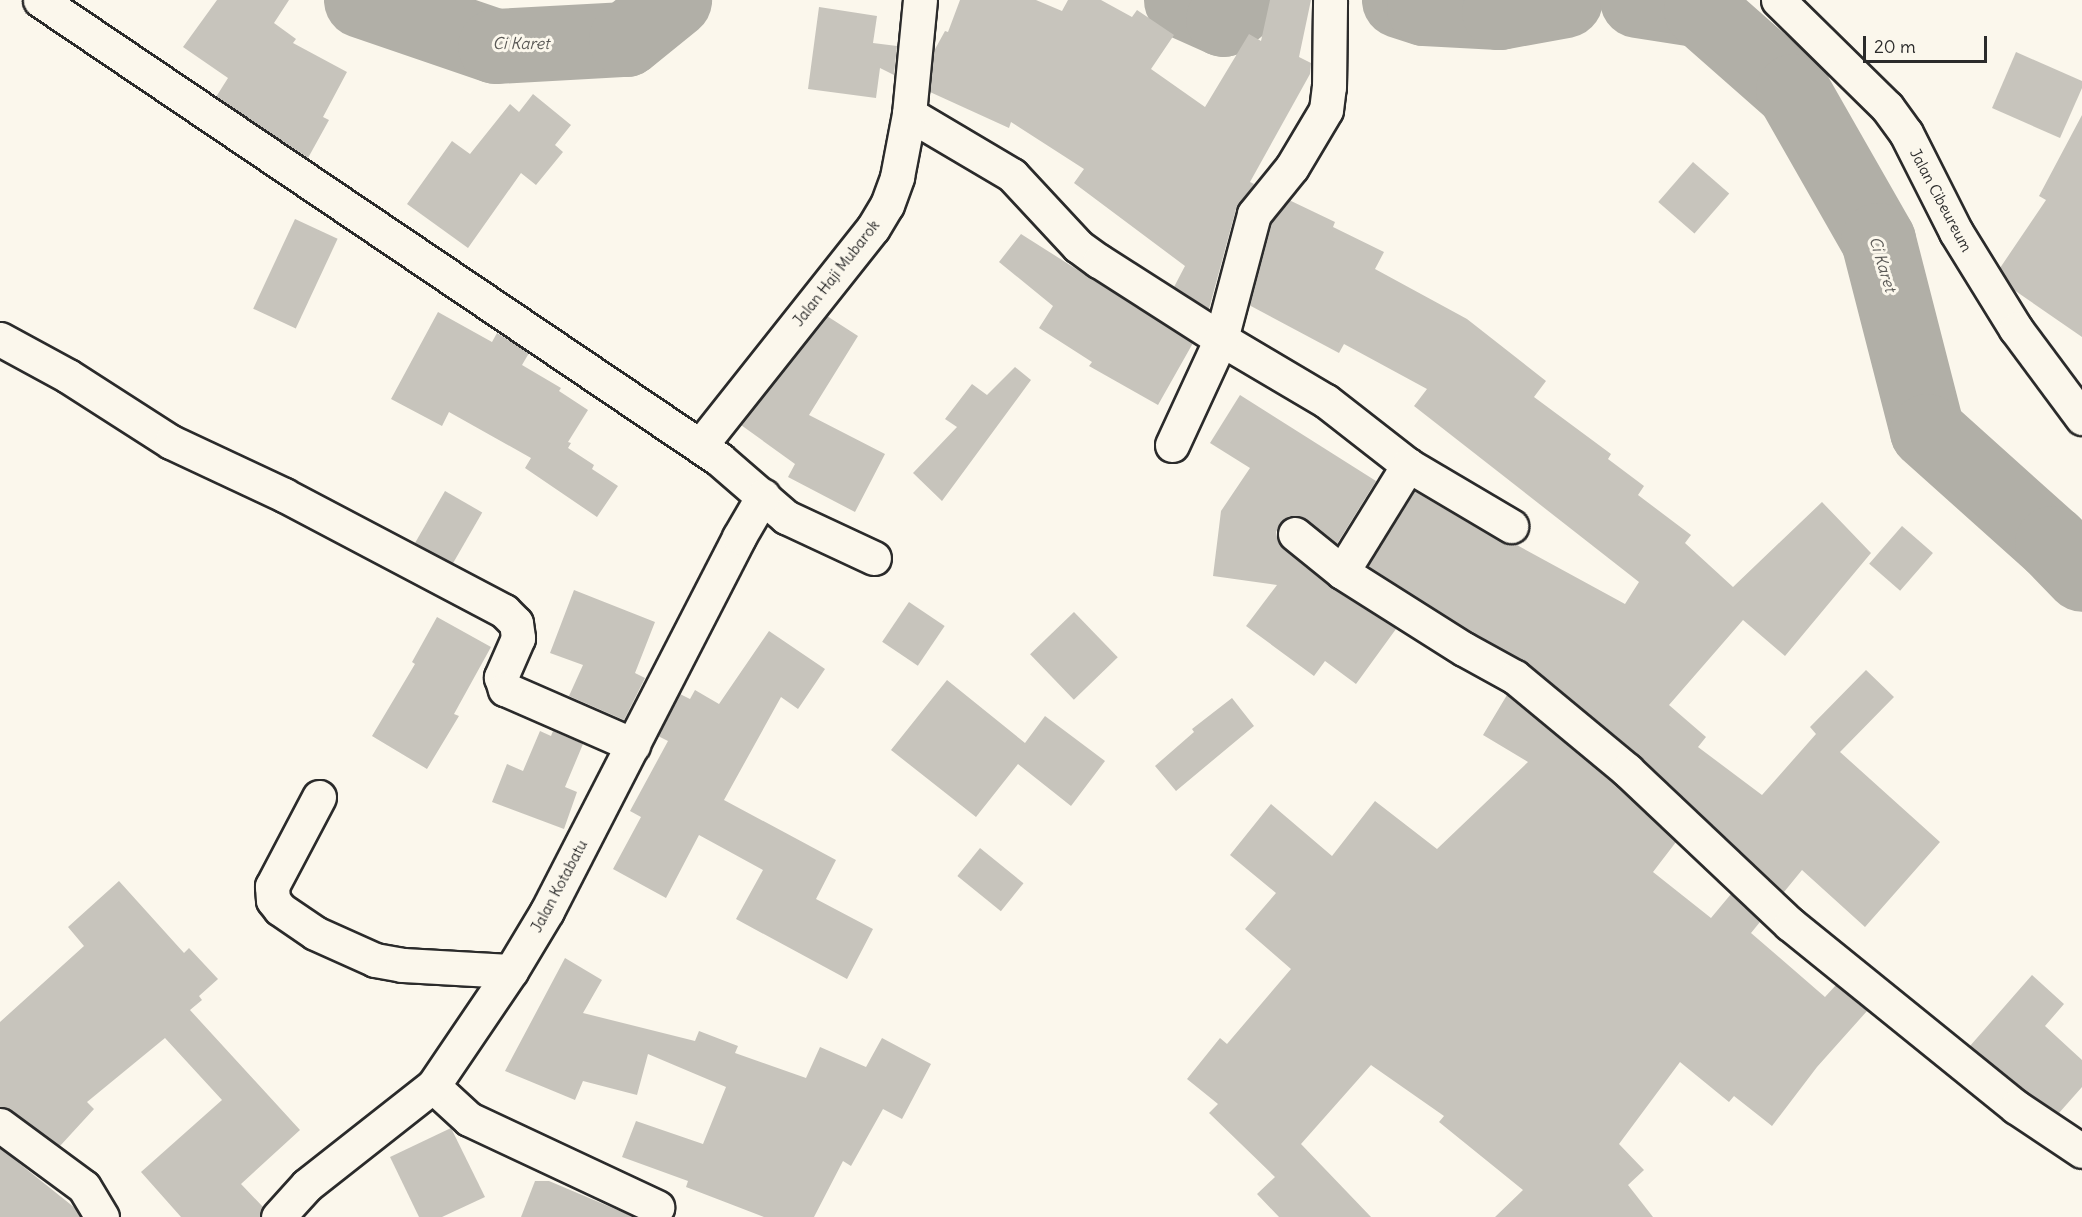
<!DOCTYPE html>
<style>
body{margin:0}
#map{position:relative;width:2082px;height:1217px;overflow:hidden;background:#fbf7ec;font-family:Delius,sans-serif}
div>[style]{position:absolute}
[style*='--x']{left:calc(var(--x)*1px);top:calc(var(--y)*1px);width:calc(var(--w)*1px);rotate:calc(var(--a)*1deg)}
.river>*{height:75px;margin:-37.5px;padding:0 37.5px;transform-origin:37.5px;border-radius:37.5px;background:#b1afa7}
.building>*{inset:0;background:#c7c4bc;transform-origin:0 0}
.roads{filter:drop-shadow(2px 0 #2b2b2b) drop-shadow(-2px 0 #2b2b2b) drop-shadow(0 2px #2b2b2b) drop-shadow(0 -2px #2b2b2b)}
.minor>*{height:33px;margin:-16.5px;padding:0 16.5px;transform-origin:16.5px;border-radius:16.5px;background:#fbf7ec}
span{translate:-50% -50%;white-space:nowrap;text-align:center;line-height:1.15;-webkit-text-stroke:6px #fbf7ec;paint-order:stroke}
.street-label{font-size:15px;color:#2b2b2b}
.water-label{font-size:16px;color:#5a5956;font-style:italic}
.scale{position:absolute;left:1863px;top:36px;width:124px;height:27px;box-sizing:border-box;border:3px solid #2b2b2b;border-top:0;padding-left:8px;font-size:18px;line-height:21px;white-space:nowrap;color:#2b2b2b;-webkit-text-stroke:4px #fbf7ec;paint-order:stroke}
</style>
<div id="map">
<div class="river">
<div style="--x:361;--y:0;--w:142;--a:18.9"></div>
<div style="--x:495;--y:46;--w:131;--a:-3.1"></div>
<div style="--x:626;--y:39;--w:62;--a:-39.1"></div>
<div style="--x:1181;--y:0;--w:46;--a:24.3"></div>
<div style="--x:1223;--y:19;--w:30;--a:-40"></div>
<div style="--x:1399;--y:0;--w:26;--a:18"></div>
<div style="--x:1424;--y:8;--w:75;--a:3.1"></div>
<div style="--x:1499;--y:12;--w:67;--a:-10.3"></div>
<div style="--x:1637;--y:0;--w:65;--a:8.9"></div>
<div style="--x:1701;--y:10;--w:123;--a:41.4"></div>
<div style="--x:1793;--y:91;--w:172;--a:60.3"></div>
<div style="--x:1878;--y:240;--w:197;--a:75.6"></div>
<div style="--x:1927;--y:431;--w:168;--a:41.9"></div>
<div style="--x:2052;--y:543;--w:43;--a:45.9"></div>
</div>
<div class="building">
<div style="clip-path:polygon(217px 0,289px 0,274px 23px,296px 39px,293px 43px,347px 72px,323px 117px,329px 120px,308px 158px,216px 97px,228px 78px,183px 47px)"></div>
<div style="clip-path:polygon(960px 0,1036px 0,1062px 11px,1068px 0,1101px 0,1132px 17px,1137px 10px,1174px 35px,1151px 69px,1205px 107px,1249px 34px,1261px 41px,1270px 0,1311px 0,1299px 57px,1311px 63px,1310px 74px,1250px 182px,1254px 184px,1236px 209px,1209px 309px,1174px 287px,1185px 266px,1074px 183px,1084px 169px,1011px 122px,1009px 128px,930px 92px,934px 51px,945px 31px,948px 32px)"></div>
<div style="clip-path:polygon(819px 7px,877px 16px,873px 43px,897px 46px,894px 75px,880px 68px,876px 98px,808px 89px)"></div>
<div style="clip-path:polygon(2016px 52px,2082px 81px,2082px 88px,2060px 138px,1992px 108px)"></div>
<div style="clip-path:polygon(533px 94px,571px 125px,555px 145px,563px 152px,536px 185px,521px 173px,468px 248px,407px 204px,452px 141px,470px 154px,510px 104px,519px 112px)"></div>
<div style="clip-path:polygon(2082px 115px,2082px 337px,2014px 290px,2000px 268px,2046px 200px,2039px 196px)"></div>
<div style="left:1693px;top:162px;width:48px;height:53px;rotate:41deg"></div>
<div style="clip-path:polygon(1289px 200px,1335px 222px,1333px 227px,1384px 252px,1375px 269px,1467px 319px,1546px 381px,1534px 397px,1611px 454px,1608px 459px,1644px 486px,1638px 495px,1691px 535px,1685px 543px,1733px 587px,1822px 502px,1871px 553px,1785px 656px,1743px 620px,1669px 705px,1706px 737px,1698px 747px,1762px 795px,1816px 734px,1810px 727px,1866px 670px,1894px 697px,1840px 752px,1940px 842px,1865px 927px,1802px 870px,1784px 892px,1640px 756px,1527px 663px,1474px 633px,1368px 566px,1414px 491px,1501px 542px,1515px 544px,1625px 604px,1639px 582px,1414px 406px,1427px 389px,1344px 344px,1339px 353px,1249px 305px,1271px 223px)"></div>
<div style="left:295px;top:219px;width:47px;height:99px;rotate:25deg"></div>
<div style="clip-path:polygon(1021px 234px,1193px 343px,1158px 405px,1089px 366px,1092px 362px,1039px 328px,1053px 306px,999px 262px)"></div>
<div style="clip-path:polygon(438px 312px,492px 342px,497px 333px,520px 347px,529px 353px,522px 365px,561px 388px,559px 391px,588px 410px,568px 442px,571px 443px,568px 448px,594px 465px,592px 469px,618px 486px,597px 517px,525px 468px,531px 458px,449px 412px,442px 426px,391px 399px)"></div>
<div style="clip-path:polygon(827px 316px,858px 336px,809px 415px,885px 454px,855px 512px,788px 477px,795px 464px,741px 425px)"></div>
<div style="clip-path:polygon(1015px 367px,1031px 380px,942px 501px,913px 473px,957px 427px,945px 419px,972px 384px,987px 395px)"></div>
<div style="clip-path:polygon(1240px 395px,1376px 481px,1337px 544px,1298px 516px,1289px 516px,1281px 522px,1276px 532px,1278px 541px,1283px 549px,1330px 587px,1396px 629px,1356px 684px,1325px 661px,1314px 676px,1246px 626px,1277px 585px,1213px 576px,1221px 511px,1250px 468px,1210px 443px)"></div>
<div style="left:445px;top:491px;width:43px;height:60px;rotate:30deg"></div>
<div style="left:1902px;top:526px;width:41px;height:50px;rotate:41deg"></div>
<div style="clip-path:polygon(574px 590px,655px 622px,635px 673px,645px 678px,624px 720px,569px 696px,583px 665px,550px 653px)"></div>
<div style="left:909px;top:602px;width:43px;height:48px;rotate:34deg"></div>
<div style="left:1074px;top:612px;width:63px;height:61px;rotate:46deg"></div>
<div style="clip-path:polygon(437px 617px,491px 647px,454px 714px,459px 716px,427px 769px,372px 736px,415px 664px,412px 662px)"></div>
<div style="clip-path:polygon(769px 631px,825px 669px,798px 709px,781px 697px,724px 800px,836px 860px,816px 899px,873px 929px,847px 979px,736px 919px,763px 870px,699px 835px,666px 898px,613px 869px,641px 817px,630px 811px,668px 741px,658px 736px,680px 694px,690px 699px,695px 690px,719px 704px)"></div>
<div style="clip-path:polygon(947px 680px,1025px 743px,1045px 716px,1105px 761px,1071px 806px,1018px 764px,976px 817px,891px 750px)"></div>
<div style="clip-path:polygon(1507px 695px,1615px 784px,1676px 842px,1653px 872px,1711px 918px,1731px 894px,1760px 922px,1751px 933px,1825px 997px,1836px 985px,1867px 1011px,1817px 1067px,1772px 1126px,1734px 1096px,1729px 1102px,1680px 1062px,1619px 1144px,1644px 1170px,1628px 1185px,1653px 1217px,1495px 1217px,1523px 1190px,1439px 1122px,1444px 1116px,1371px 1065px,1301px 1144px,1371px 1217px,1279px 1217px,1257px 1194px,1275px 1177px,1209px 1113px,1218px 1104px,1187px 1079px,1220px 1038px,1227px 1044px,1291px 969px,1245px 929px,1276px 893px,1230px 855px,1271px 804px,1332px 856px,1375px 801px,1437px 849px,1528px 762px,1483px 735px)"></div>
<div style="clip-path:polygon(1232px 698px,1254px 726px,1176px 791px,1155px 766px,1194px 732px,1192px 729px)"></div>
<div style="clip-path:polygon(540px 731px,551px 736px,553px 731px,583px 744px,565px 787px,577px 792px,564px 829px,492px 802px,507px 764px,523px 771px)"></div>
<div style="left:980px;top:848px;width:56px;height:36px;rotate:39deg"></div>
<div style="clip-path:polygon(119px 881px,184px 953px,189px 948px,218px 979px,199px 996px,202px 1000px,190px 1010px,300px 1130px,241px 1184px,263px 1207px,260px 1217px,181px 1217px,141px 1172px,222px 1100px,165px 1038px,87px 1102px,94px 1109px,60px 1146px,11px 1110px,0 1107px,0 1022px,84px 946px,68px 927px)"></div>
<div style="clip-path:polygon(565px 958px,602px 980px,583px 1013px,695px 1041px,699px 1031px,738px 1046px,735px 1053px,806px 1078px,820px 1047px,866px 1067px,882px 1038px,931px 1064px,902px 1119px,883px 1109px,851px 1166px,843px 1161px,814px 1217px,764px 1217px,686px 1187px,688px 1181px,622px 1157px,636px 1121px,703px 1144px,726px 1087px,648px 1054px,637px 1095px,583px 1081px,575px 1100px,505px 1071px)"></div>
<div style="clip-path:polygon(2032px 975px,2064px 1004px,2045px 1026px,2082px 1060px,2082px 1087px,2059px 1113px,2027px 1092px,1970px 1046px)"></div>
<div style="clip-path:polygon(451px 1128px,485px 1197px,442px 1217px,419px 1217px,390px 1157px)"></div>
<div style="clip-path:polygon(0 1148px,75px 1208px,80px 1217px,0 1217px)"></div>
<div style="clip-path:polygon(535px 1181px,549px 1181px,634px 1217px,521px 1217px)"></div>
</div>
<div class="roads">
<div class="minor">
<div style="--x:40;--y:0;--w:820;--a:34.06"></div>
<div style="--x:719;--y:459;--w:89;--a:40.9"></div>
<div style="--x:786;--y:517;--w:97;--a:25"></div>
<div style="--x:1778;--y:0;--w:153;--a:44.5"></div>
<div style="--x:1887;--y:107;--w:32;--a:54"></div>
<div style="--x:1906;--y:133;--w:111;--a:63.2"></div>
<div style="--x:1956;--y:232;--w:114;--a:58.3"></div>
<div style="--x:2016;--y:329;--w:111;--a:53.4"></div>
<div style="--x:909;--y:114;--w:120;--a:30.6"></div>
<div style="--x:1012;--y:175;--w:97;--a:47.1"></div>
<div style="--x:1078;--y:246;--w:26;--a:36"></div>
<div style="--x:1099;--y:261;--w:145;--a:32.6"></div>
<div style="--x:1221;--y:339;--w:122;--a:30.6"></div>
<div style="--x:1326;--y:401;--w:104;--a:38"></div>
<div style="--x:1408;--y:465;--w:120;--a:30.6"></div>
<div style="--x:0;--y:339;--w:77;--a:28.6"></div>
<div style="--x:68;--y:376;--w:122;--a:32.7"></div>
<div style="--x:171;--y:442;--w:125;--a:25.1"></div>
<div style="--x:284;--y:495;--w:249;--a:27.8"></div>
<div style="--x:504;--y:611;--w:17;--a:45"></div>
<div style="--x:516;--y:623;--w:15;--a:82"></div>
<div style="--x:518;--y:638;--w:43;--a:113.6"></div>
<div style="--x:501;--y:677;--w:13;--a:72"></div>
<div style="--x:505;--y:689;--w:140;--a:23.6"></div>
<div style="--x:1172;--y:445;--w:117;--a:-65.2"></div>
<div style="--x:1221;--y:339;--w:129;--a:-75.2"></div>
<div style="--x:1254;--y:214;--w:60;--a:-51"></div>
<div style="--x:1292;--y:167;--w:66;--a:-59.2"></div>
<div style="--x:1326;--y:110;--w:23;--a:-83"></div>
<div style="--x:1329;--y:87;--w:87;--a:-89.3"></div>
<div style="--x:700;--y:446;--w:278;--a:-51.6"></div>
<div style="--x:873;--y:228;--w:27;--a:-59"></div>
<div style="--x:887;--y:205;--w:30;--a:-70"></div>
<div style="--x:897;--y:177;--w:64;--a:-79.2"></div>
<div style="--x:909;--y:114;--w:115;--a:-84.5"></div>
<div style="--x:1295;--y:534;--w:60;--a:39"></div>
<div style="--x:1342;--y:572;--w:144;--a:32.3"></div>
<div style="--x:1464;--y:649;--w:58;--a:28.8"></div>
<div style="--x:1515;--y:677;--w:146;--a:39.7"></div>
<div style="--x:1627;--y:770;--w:224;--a:43.4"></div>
<div style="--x:1790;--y:924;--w:291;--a:39"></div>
<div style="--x:2016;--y:1107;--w:79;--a:33.7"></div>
<div style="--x:1342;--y:572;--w:126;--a:-58.3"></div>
<div style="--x:319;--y:797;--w:101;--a:117.8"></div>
<div style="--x:272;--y:886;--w:14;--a:86"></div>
<div style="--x:273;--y:900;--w:11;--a:52"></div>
<div style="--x:280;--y:909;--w:42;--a:34.4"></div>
<div style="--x:315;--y:933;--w:66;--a:24.2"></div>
<div style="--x:375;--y:960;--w:27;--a:10"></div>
<div style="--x:402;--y:965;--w:109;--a:3.2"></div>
<div style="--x:433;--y:1086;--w:49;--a:42.5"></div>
<div style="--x:469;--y:1119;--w:208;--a:25.1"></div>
<div style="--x:0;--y:1125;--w:104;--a:36.4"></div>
<div style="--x:84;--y:1187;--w:35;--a:59"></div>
<div style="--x:278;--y:1217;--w:43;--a:-47.8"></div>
<div style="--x:307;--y:1185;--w:160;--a:-38.2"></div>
<div style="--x:433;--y:1086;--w:139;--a:-55.9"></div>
<div style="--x:511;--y:971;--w:70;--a:-59"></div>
<div style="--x:547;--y:911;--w:420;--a:-62.8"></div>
<div style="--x:739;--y:537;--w:48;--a:-59.7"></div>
</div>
</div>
<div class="street-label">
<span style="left:1941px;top:200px;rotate:62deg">Jalan Cibeureum</span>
<span style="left:836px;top:273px;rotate:-52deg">Jalan Haji Mubarok</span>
<span style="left:559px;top:886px;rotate:-62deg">Jalan Kotabatu</span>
</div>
<div class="water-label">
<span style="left:521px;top:43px">Ci Karet</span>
<span style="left:1883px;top:264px;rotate:73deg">Ci Karet</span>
</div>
<div class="scale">20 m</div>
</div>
